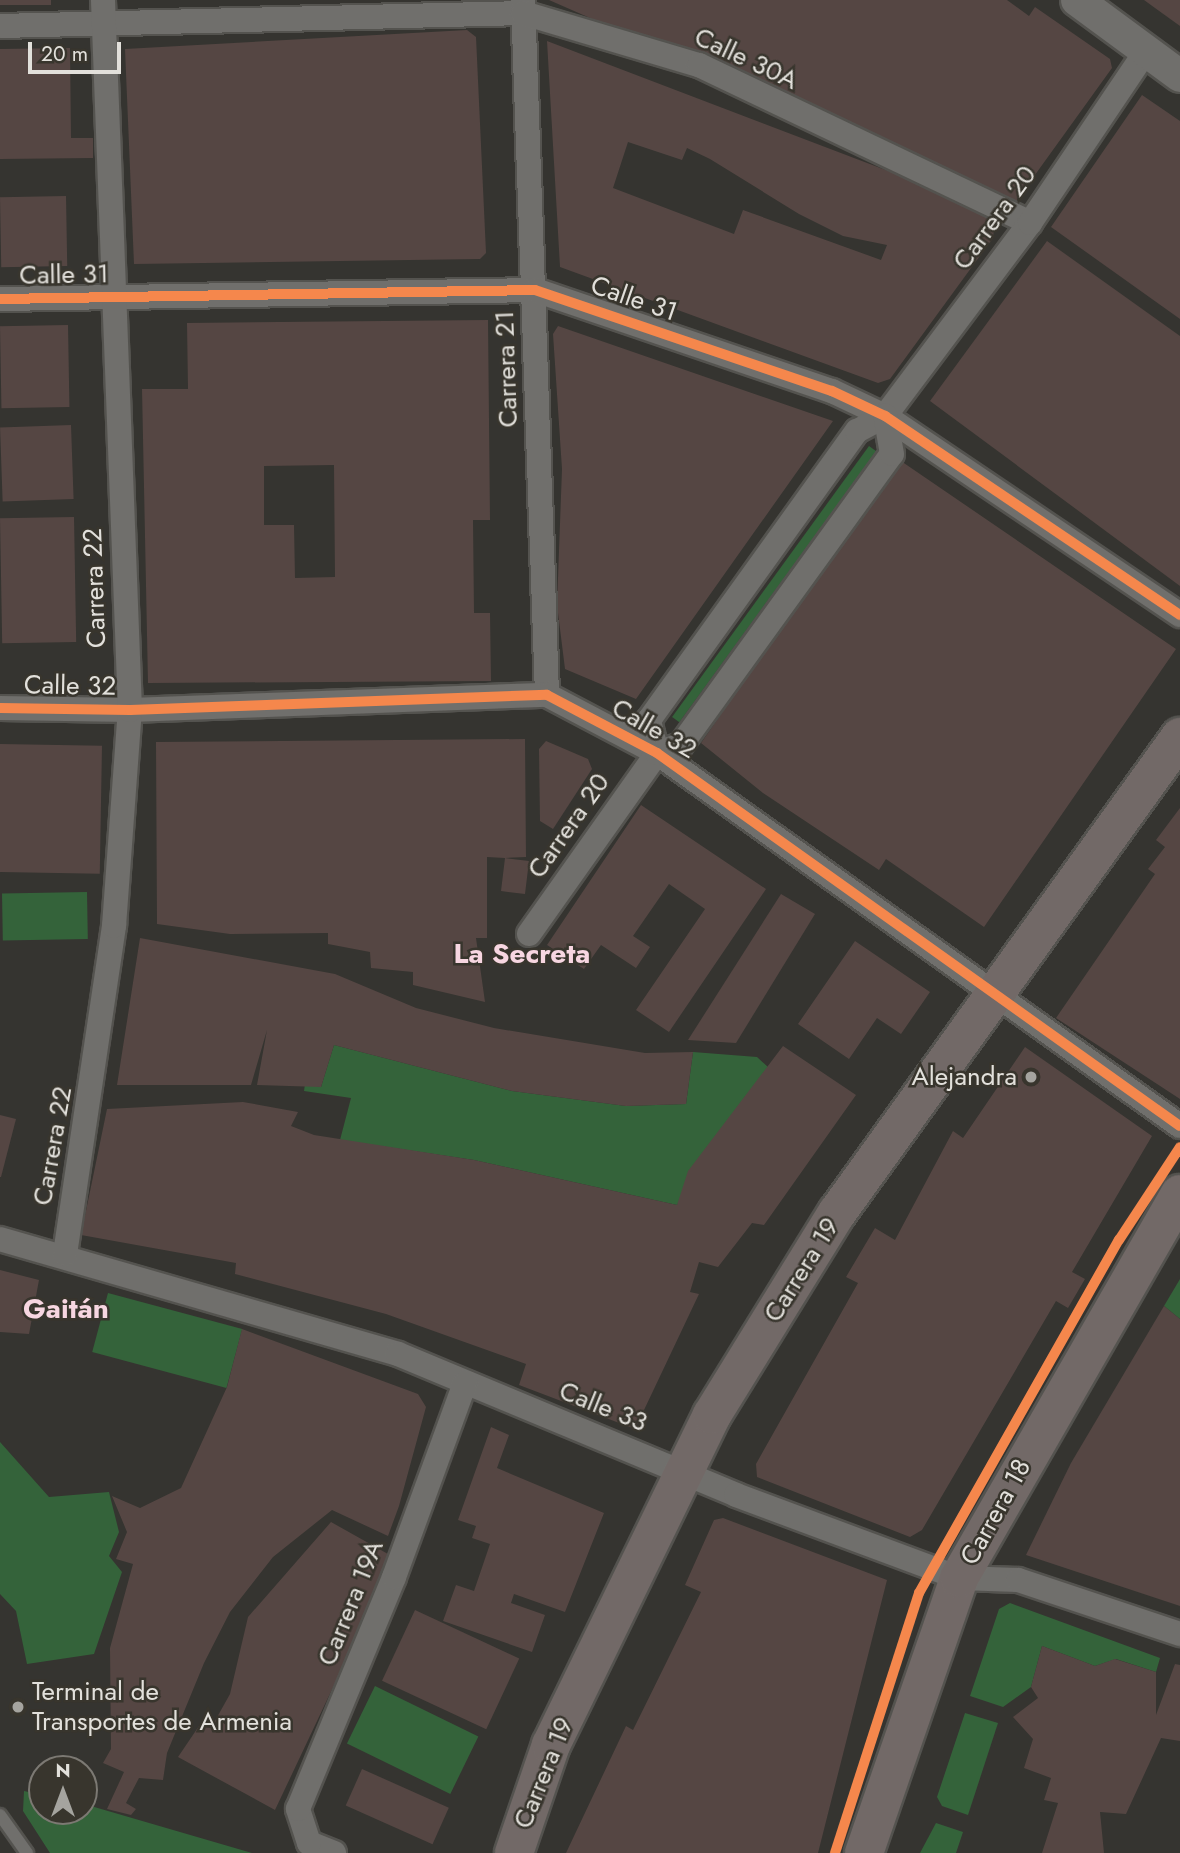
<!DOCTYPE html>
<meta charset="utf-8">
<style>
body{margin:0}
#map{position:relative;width:1180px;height:1853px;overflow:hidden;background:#353430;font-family:Jost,sans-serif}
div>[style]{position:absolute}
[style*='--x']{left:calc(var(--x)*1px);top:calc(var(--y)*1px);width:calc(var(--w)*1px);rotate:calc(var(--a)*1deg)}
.green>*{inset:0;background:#34633a;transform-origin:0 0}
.building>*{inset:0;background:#554643;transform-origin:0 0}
.roads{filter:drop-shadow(2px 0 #54534f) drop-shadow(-2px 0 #54534f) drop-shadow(0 2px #54534f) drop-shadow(0 -2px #54534f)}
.service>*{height:12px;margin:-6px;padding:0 6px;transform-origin:6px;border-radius:6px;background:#706f6c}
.minor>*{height:24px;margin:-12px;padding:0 12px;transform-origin:12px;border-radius:12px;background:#706f6c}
.tertiary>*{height:32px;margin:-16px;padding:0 16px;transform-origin:16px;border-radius:16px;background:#706f6c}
.primary>*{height:38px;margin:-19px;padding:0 19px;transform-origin:19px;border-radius:19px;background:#726967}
.cycleway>*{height:10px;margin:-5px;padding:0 5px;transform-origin:5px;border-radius:5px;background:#f5874c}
.dots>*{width:19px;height:19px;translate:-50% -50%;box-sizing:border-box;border:4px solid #38352d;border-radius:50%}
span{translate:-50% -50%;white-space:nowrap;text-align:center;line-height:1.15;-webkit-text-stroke:5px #38352d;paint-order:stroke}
.street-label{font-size:26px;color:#e2e0db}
.poi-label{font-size:26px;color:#e2e0db}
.right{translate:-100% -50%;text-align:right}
.left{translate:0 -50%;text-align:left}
.neighbourhood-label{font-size:28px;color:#f7d6e1;font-weight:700}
.north{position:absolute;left:28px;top:1755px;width:70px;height:70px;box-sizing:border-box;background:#38352d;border:2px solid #7c7973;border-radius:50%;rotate:0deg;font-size:19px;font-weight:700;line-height:28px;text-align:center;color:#e2e0db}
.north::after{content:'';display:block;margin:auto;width:24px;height:32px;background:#a5a49f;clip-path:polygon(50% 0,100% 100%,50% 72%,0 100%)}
.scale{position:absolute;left:28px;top:42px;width:93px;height:32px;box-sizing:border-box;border:4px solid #e2e0db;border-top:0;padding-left:9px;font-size:21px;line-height:24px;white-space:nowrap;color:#e2e0db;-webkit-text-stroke:5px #38352d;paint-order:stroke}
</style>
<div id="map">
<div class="green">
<div style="left:869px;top:446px;width:9px;height:335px;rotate:36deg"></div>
<div style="left:87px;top:892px;width:47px;height:85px;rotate:89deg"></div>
<div style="clip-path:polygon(334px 1045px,512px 1091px,626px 1106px,686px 1104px,693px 1052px,757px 1057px,769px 1068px,677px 1205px,474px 1160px,340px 1140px,351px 1098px,304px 1091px,305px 1084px,321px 1087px)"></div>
<div style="clip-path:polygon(1180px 1279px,1180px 1319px,1164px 1306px)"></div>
<div style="left:108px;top:1293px;width:139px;height:61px;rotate:15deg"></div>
<div style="clip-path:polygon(0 1442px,49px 1497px,109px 1492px,119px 1532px,109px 1556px,122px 1572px,94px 1654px,27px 1664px,16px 1611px,0 1594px)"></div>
<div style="clip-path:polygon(1010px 1603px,1160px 1658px,1156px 1672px,1116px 1659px,1095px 1666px,1042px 1646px,1031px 1687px,1003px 1707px,970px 1696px,999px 1609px)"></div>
<div style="left:375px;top:1686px;width:115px;height:64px;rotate:26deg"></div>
<div style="clip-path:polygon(965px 1713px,998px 1723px,968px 1815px,942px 1806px,937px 1797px)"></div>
<div style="clip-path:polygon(24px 1791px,42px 1795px,42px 1811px,84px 1811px,84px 1804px,252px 1853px,50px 1853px,23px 1811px)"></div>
<div style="clip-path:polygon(936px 1823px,963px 1832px,956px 1853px,920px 1853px)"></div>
</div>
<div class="building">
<div style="left:0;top:0;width:51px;height:5px"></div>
<div style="clip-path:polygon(549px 0,1007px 0,1029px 16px,1035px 7px,1110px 59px,1112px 68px,1014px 204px)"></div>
<div style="clip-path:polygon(1144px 0,1180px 0,1180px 26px,1155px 8px)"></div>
<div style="clip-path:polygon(467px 30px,476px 37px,486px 253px,480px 259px,134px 264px,125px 49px)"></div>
<div style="clip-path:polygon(evenodd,547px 41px,996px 212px,993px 238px,890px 379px,878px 383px,560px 267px,547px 41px,628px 142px,682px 160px,687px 148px,710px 159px,799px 214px,843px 236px,887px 245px,881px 260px,743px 210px,734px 234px,613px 188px,628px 142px)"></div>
<div style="clip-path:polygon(70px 48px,71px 138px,93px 138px,93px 158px,0 159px,0 49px)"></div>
<div style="clip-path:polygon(1142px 95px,1180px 121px,1180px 319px,1051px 227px)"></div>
<div style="left:66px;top:196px;width:70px;height:66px;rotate:89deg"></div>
<div style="clip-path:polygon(1047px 241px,1180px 336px,1180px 586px,930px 401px)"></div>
<div style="clip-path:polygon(evenodd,488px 320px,490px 520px,473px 520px,474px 613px,490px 613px,491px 681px,148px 683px,142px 389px,188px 389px,187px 323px,488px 320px,334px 465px,335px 577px,295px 578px,294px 525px,264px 525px,264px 466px,334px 465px)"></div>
<div style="left:68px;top:325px;width:82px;height:68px;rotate:89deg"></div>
<div style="clip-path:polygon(558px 326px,833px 421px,636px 699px,565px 669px,557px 605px,562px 469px,553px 334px)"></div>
<div style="left:71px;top:425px;width:74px;height:71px;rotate:88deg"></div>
<div style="clip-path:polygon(898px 459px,1176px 649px,984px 927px,886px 859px,879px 870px,763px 793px,701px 743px)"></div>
<div style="left:74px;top:517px;width:125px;height:74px;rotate:89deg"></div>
<div style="clip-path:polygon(525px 739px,526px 857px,505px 858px,529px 861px,525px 894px,501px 891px,505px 858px,487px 857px,487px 938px,476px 938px,485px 1002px,413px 985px,413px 972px,371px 968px,370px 952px,328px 944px,328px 933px,230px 934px,157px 924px,156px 742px)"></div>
<div style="clip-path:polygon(546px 741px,588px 759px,592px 769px,553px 829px,540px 821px,539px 749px)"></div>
<div style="left:0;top:744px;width:102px;height:128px;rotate:1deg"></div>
<div style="clip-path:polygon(641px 805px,766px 889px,669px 1032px,636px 1010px,705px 909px,669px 884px,633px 936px,650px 947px,636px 968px,601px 945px,584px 969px,547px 945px)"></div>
<div style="clip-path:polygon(1180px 808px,1180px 1099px,1056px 1018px,1155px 874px,1148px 869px,1165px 847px,1156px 840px)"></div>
<div style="clip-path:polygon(781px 894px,815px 914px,736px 1043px,688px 1040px)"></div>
<div style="clip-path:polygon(140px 938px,335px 974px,416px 1008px,494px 1028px,645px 1053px,693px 1052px,686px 1104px,626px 1106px,512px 1091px,334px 1045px,321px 1087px,257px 1085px,267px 1030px,251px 1085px,117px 1085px)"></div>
<div style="clip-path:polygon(855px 941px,930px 992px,901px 1034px,877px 1018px,849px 1059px,798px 1024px)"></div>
<div style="clip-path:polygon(783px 1046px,856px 1095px,764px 1225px,752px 1223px,718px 1267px,699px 1262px,690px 1292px,699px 1294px,635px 1429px,519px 1385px,526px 1364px,386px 1314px,235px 1274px,236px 1263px,81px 1235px,107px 1109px,243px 1102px,298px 1112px,291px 1126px,314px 1135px,474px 1160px,677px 1205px,688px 1171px)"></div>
<div style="clip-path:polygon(1025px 1047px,1152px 1136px,1072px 1272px,1085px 1279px,1068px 1308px,1056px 1301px,922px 1530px,910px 1537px,757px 1477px,756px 1464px,858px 1283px,846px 1277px,875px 1228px,895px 1240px,953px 1131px,963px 1138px)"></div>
<div style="clip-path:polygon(0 1115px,16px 1119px,1px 1177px,0 1177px)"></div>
<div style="clip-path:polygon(0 1270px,39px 1280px,29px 1334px,0 1332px)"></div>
<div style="clip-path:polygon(1164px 1306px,1180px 1319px,1180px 1606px,1026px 1555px,1071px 1463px)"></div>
<div style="clip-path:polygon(242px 1329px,418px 1394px,426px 1407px,399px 1506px,388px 1536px,332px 1510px,273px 1557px,230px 1612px,204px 1663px,167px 1753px,163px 1780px,139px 1778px,126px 1803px,136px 1809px,131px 1815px,107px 1809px,124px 1772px,103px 1763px,111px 1749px,110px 1648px,133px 1564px,116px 1559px,127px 1532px,112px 1496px,140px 1508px,181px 1488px,227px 1387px)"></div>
<div style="clip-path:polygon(491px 1427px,509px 1435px,497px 1468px,604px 1513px,565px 1612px,514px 1594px,511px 1603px,545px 1615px,532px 1652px,443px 1621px,456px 1585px,474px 1591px,490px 1544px,472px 1538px,476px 1526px,458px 1520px)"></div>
<div style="clip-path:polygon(723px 1518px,887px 1580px,818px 1853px,566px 1853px,626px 1726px,633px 1730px,701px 1592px,685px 1585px,714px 1520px)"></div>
<div style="clip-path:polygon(331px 1522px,388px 1554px,378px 1592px,275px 1810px,178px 1757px,199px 1726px,211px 1728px,230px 1694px,248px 1617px)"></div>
<div style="left:415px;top:1610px;width:115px;height:78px;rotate:25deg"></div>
<div style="clip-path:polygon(1042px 1646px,1095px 1666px,1115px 1659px,1156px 1672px,1156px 1715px,1175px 1664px,1180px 1665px,1180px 1741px,1161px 1738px,1126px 1814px,1100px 1812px,1104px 1853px,1042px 1853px,1058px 1803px,1044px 1800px,1051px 1778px,1024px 1768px,1033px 1739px,1013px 1717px,1038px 1698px,1031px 1687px)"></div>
<div style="left:362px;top:1769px;width:95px;height:40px;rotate:24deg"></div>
</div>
<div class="roads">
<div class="service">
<div style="--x:0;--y:1815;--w:47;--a:54.6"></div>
</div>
<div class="minor">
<div style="--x:523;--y:0;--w:695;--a:88.02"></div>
<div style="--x:0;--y:26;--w:523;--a:-1.42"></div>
<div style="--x:523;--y:13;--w:184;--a:16.5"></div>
<div style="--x:699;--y:65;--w:367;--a:25.5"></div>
<div style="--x:0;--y:299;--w:535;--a:-0.96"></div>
<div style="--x:535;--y:290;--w:314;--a:18.8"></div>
<div style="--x:832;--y:391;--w:59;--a:25.3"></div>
<div style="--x:885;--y:416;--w:356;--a:34"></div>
<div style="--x:0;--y:708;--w:130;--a:0.9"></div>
<div style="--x:130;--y:710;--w:417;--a:-2.1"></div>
<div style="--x:547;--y:695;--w:124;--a:27.8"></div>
<div style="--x:657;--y:753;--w:642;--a:35.5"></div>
<div style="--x:657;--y:753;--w:34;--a:-104"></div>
<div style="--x:649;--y:720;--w:356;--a:-54.3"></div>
<div style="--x:857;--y:431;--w:32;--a:-28"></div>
<div style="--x:885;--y:416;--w:241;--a:-53.1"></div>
<div style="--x:1030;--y:223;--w:207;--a:-56"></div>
<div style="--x:529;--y:934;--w:222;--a:-54.7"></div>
<div style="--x:657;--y:753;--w:25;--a:-18"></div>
<div style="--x:681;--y:745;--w:359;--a:-54.1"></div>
<div style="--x:892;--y:454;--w:39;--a:-100"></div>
<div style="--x:0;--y:1239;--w:414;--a:16.1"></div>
<div style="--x:398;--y:1354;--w:366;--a:22.6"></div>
<div style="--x:736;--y:1495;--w:238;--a:20.4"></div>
<div style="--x:959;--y:1578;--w:59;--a:1.9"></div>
<div style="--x:1018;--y:1580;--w:171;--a:18.4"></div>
<div style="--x:65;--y:1254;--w:332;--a:-81.5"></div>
<div style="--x:114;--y:926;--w:217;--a:-85.8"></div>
<div style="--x:130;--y:710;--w:711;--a:-92.18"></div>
<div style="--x:334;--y:1853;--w:27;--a:-158"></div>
<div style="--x:309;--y:1843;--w:36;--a:-108"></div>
<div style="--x:298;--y:1809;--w:251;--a:-67.5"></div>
<div style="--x:394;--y:1577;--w:207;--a:-69.9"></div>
</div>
<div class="tertiary">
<div style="--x:1077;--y:0;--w:128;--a:36.4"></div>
</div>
<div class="primary">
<div style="--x:514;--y:1853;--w:114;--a:-71.1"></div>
<div style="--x:551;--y:1745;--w:367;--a:-64"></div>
<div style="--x:712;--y:1415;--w:238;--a:-58.3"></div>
<div style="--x:837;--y:1213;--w:587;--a:-54.22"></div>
<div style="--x:864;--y:1853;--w:291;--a:-70.9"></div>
<div style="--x:959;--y:1578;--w:443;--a:-60.1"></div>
</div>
</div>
<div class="cycleway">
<div style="--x:0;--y:299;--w:535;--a:-0.96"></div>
<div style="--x:535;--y:290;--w:314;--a:18.8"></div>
<div style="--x:832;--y:391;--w:59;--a:25.3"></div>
<div style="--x:885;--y:416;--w:356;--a:34"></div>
<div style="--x:0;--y:708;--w:130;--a:0.9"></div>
<div style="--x:130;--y:710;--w:417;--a:-2.1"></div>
<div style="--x:547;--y:695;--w:124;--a:27.8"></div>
<div style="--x:657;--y:753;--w:642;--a:35.5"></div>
<div style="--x:835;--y:1853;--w:273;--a:-72.1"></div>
<div style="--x:919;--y:1593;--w:406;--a:-60.5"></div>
<div style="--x:1119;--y:1240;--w:111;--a:-56.7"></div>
</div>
<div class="dots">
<div style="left:1031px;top:1077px;background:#a5a49f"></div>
<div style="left:18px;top:1707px;background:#a5a49f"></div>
</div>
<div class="street-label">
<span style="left:746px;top:59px;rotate:25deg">Calle 30A</span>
<span style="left:995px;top:218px;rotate:-54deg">Carrera 20</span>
<span style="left:64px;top:275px;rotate:-1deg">Calle 31</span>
<span style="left:634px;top:299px;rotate:19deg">Calle 31</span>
<span style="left:507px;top:369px;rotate:-92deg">Carrera 21</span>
<span style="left:95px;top:588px;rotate:-92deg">Carrera 22</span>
<span style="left:70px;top:686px;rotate:1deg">Calle 32</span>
<span style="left:654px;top:729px;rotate:30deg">Calle 32</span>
<span style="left:569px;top:826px;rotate:-55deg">Carrera 20</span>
<span style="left:53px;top:1146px;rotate:-80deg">Carrera 22</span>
<span style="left:802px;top:1270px;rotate:-58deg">Carrera 19</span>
<span style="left:603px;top:1407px;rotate:22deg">Calle 33</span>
<span style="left:996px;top:1512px;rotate:-61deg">Carrera 18</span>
<span style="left:351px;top:1603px;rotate:-68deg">Carrera 19A</span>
<span style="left:544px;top:1773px;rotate:-68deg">Carrera 19</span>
</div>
<div class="poi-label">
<span class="right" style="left:1017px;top:1077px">Alejandra</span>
<span class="left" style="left:32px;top:1707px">Terminal de<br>Transportes de Armenia</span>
</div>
<div class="neighbourhood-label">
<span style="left:522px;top:954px">La Secreta</span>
<span style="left:66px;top:1309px">Gaitán</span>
</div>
<div class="north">N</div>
<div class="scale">20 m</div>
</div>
